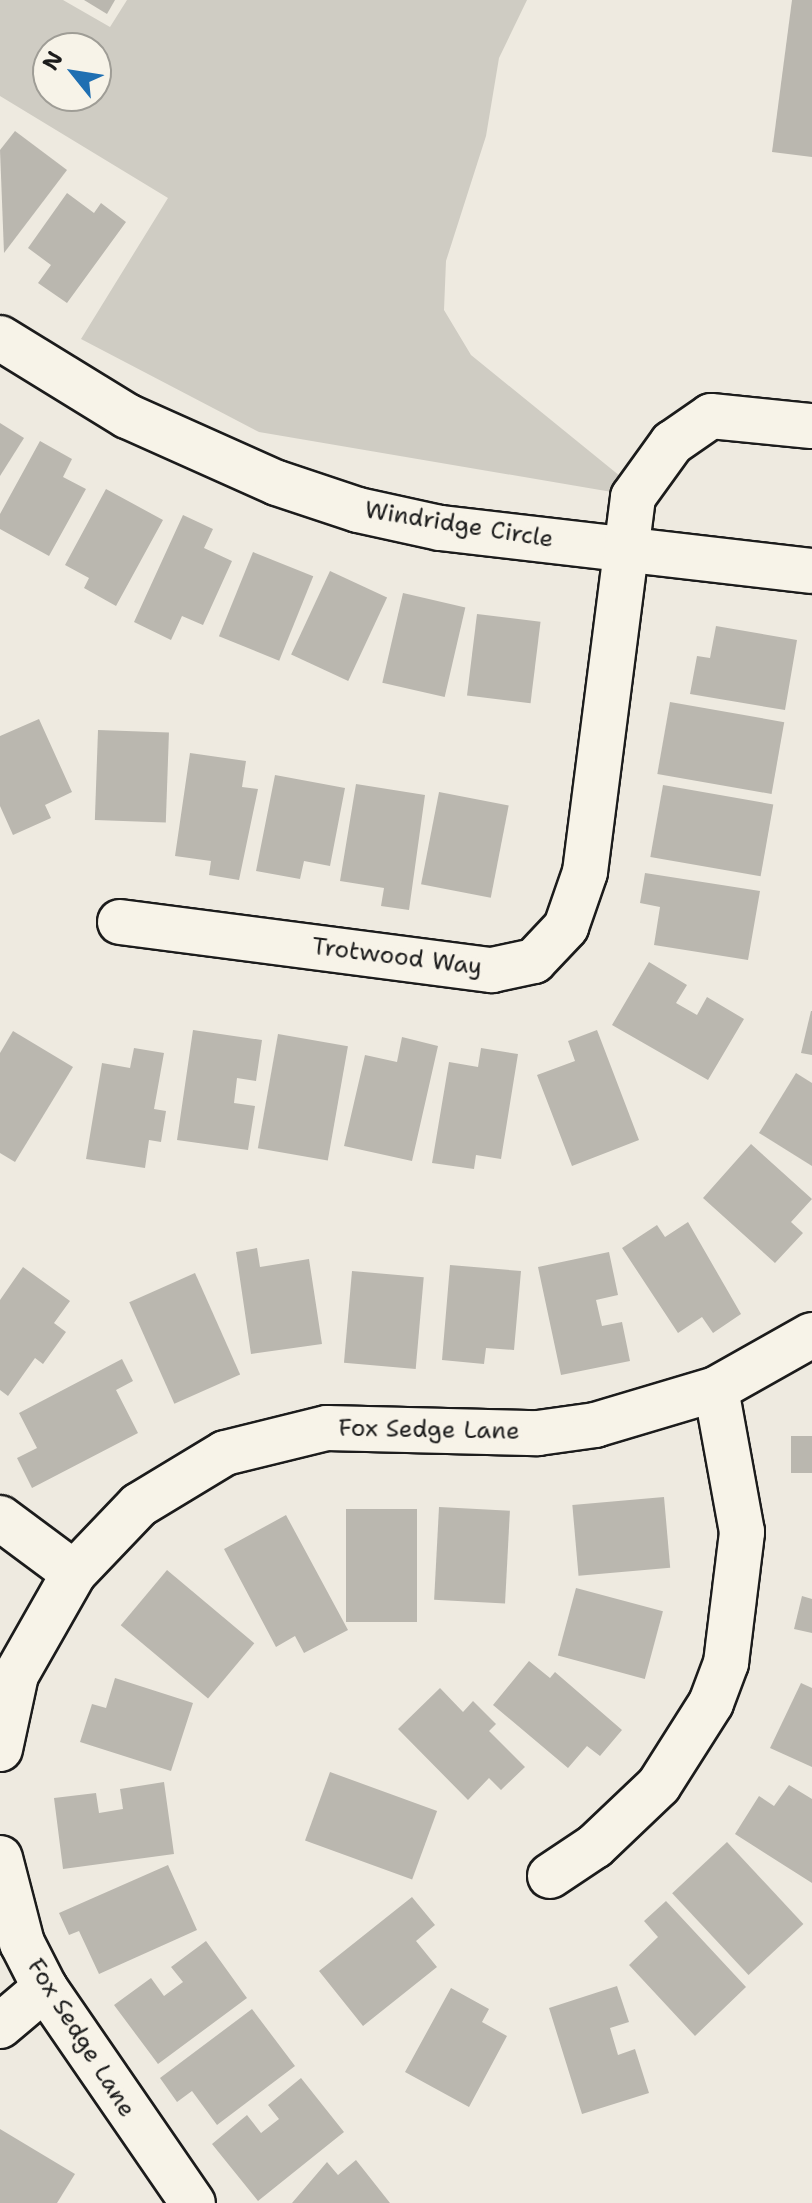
<!DOCTYPE html>
<style>
body{margin:0}
#map{position:relative;width:812px;height:2203px;overflow:hidden;background:#eeeae0;font-family:"Shantell Sans",sans-serif}
div>[style]{position:absolute}
[style*='--x']{left:calc(var(--x)*1px);top:calc(var(--y)*1px);width:calc(var(--w)*1px);rotate:calc(var(--a)*1deg)}
.green>*{inset:0;background:#cfccc3}
.building>*{inset:0;background:#bab7af;transform-origin:0 0}
.roads{filter:drop-shadow(2px 0 #1c1c1c) drop-shadow(-2px 0 #1c1c1c) drop-shadow(0 2px #1c1c1c) drop-shadow(0 -2px #1c1c1c)}
.minor>*{height:44px;margin:-22px;padding:0 22px;transform-origin:22px;border-radius:22px;background:#f7f3e8}
span{translate:-50% -50%;white-space:nowrap;text-align:center;line-height:1.15;-webkit-text-stroke:8px #f7f3e8;paint-order:stroke}
.street-label{font-size:24px;color:#1c1c1c}
.north{position:absolute;left:32px;top:32px;width:80px;height:80px;box-sizing:border-box;background:#f7f3e8;border:2px solid #9f9d96;border-radius:50%;rotate:300deg;font-size:22px;font-weight:700;line-height:32px;text-align:center;color:#1c1c1c}
.north::after{content:'';display:block;margin:auto;width:28px;height:36px;background:#1f6fb2;clip-path:polygon(50% 0,100% 100%,50% 72%,0 100%)}
</style>
<div id="map">
<div class="green">
<div style="clip-path:polygon(evenodd,0 0,63px 0,110px 27px,127px 0,527px 0,499px 58px,486px 136px,446px 261px,444px 310px,471px 355px,647px 498px,259px 432px,81px 339px,168px 198px,0 96px,0 0,48px 48px,96px 48px,96px 96px,48px 96px,48px 48px)"></div>
</div>
<div class="building">
<div style="clip-path:polygon(84px 0,115px 0,107px 14px)"></div>
<div style="clip-path:polygon(792px 0,812px 0,812px 157px,772px 152px)"></div>
<div style="clip-path:polygon(15px 131px,67px 170px,4px 253px,0 150px)"></div>
<div style="clip-path:polygon(67px 193px,94px 213px,101px 203px,126px 222px,67px 303px,38px 283px,51px 265px,28px 248px)"></div>
<div style="clip-path:polygon(0 423px,24px 438px,0 476px)"></div>
<div style="clip-path:polygon(40px 441px,72px 459px,63px 477px,86px 489px,49px 556px,0 529px,0 514px)"></div>
<div style="clip-path:polygon(106px 489px,163px 520px,116px 606px,84px 588px,89px 578px,65px 565px)"></div>
<div style="clip-path:polygon(183px 515px,213px 529px,204px 548px,232px 561px,203px 625px,182px 616px,171px 640px,134px 622px)"></div>
<div style="left:253px;top:552px;width:65px;height:91px;rotate:22deg"></div>
<div style="left:330px;top:571px;width:63px;height:92px;rotate:25deg"></div>
<div style="left:403px;top:593px;width:64px;height:92px;rotate:13deg"></div>
<div style="left:477px;top:614px;width:64px;height:82px;rotate:7deg"></div>
<div style="clip-path:polygon(716px 626px,797px 640px,785px 710px,690px 694px,697px 656px,710px 658px)"></div>
<div style="left:670px;top:702px;width:116px;height:73px;rotate:10deg"></div>
<div style="clip-path:polygon(39px 719px,72px 792px,45px 805px,51px 818px,13px 835px,0 806px,0 736px)"></div>
<div style="left:98px;top:730px;width:71px;height:90px;rotate:2deg"></div>
<div style="clip-path:polygon(190px 753px,246px 761px,242px 787px,258px 789px,239px 880px,209px 875px,211px 861px,175px 856px)"></div>
<div style="clip-path:polygon(275px 775px,345px 788px,330px 866px,304px 861px,300px 879px,256px 871px)"></div>
<div style="clip-path:polygon(356px 784px,425px 795px,409px 910px,381px 906px,384px 888px,340px 881px)"></div>
<div style="left:663px;top:785px;width:112px;height:73px;rotate:10deg"></div>
<div style="left:439px;top:792px;width:71px;height:94px;rotate:11deg"></div>
<div style="clip-path:polygon(645px 873px,760px 891px,748px 960px,654px 945px,660px 907px,640px 903px)"></div>
<div style="clip-path:polygon(649px 962px,687px 985px,676px 1003px,697px 1015px,707px 997px,744px 1019px,708px 1080px,612px 1025px)"></div>
<div style="clip-path:polygon(811px 1011px,812px 1011px,812px 1055px,801px 1053px)"></div>
<div style="clip-path:polygon(193px 1030px,262px 1040px,256px 1081px,237px 1078px,234px 1103px,255px 1106px,248px 1150px,177px 1140px)"></div>
<div style="clip-path:polygon(597px 1030px,639px 1140px,572px 1166px,537px 1075px,575px 1061px,568px 1041px)"></div>
<div style="clip-path:polygon(13px 1031px,73px 1067px,15px 1162px,0 1153px,0 1053px)"></div>
<div style="left:278px;top:1034px;width:71px;height:116px;rotate:10deg"></div>
<div style="clip-path:polygon(402px 1037px,438px 1046px,412px 1161px,344px 1146px,365px 1055px,397px 1062px)"></div>
<div style="clip-path:polygon(134px 1048px,164px 1053px,154px 1109px,166px 1111px,161px 1142px,149px 1140px,145px 1168px,86px 1159px,102px 1063px,130px 1068px)"></div>
<div style="clip-path:polygon(481px 1048px,518px 1054px,501px 1159px,476px 1155px,474px 1169px,432px 1163px,449px 1062px,478px 1067px)"></div>
<div style="clip-path:polygon(796px 1073px,812px 1083px,812px 1166px,759px 1133px)"></div>
<div style="clip-path:polygon(751px 1144px,812px 1199px,791px 1222px,803px 1233px,775px 1263px,703px 1198px)"></div>
<div style="clip-path:polygon(688px 1222px,741px 1314px,713px 1333px,702px 1317px,678px 1333px,622px 1248px,657px 1225px,665px 1237px)"></div>
<div style="clip-path:polygon(257px 1248px,260px 1267px,309px 1259px,322px 1344px,251px 1354px,236px 1252px)"></div>
<div style="clip-path:polygon(609px 1252px,618px 1295px,596px 1300px,602px 1326px,622px 1322px,630px 1361px,561px 1375px,538px 1267px)"></div>
<div style="clip-path:polygon(450px 1265px,521px 1271px,514px 1350px,486px 1348px,484px 1364px,442px 1360px)"></div>
<div style="clip-path:polygon(23px 1267px,70px 1301px,54px 1323px,66px 1332px,43px 1364px,35px 1358px,8px 1396px,0 1390px,0 1300px)"></div>
<div style="left:352px;top:1271px;width:72px;height:92px;rotate:5deg"></div>
<div style="left:195px;top:1273px;width:111px;height:72px;rotate:66deg"></div>
<div style="clip-path:polygon(122px 1359px,133px 1381px,116px 1390px,138px 1433px,32px 1488px,17px 1458px,37px 1448px,19px 1413px)"></div>
<div style="left:791px;top:1436px;width:21px;height:37px"></div>
<div style="left:664px;top:1497px;width:71px;height:92px;rotate:85deg"></div>
<div style="left:439px;top:1507px;width:71px;height:93px;rotate:3deg"></div>
<div style="left:346px;top:1509px;width:71px;height:113px"></div>
<div style="clip-path:polygon(286px 1515px,348px 1630px,304px 1653px,295px 1636px,276px 1647px,224px 1549px)"></div>
<div style="left:167px;top:1570px;width:114px;height:72px;rotate:40deg"></div>
<div style="left:576px;top:1588px;width:90px;height:70px;rotate:15deg"></div>
<div style="clip-path:polygon(802px 1596px,812px 1599px,812px 1633px,794px 1629px)"></div>
<div style="clip-path:polygon(529px 1661px,550px 1678px,555px 1672px,622px 1730px,600px 1756px,587px 1746px,568px 1768px,493px 1705px)"></div>
<div style="clip-path:polygon(115px 1678px,193px 1703px,171px 1771px,80px 1742px,92px 1704px,106px 1708px)"></div>
<div style="clip-path:polygon(801px 1683px,812px 1688px,812px 1767px,770px 1748px)"></div>
<div style="clip-path:polygon(440px 1688px,463px 1712px,473px 1701px,496px 1724px,489px 1731px,525px 1767px,501px 1790px,489px 1778px,468px 1800px,398px 1729px)"></div>
<div style="left:330px;top:1772px;width:114px;height:73px;rotate:20deg"></div>
<div style="clip-path:polygon(164px 1782px,174px 1854px,63px 1869px,54px 1798px,96px 1793px,99px 1813px,123px 1809px,120px 1789px)"></div>
<div style="clip-path:polygon(789px 1785px,812px 1799px,812px 1883px,735px 1834px,759px 1796px,774px 1806px)"></div>
<div style="left:727px;top:1842px;width:112px;height:75px;rotate:47deg"></div>
<div style="clip-path:polygon(168px 1865px,197px 1930px,99px 1974px,79px 1931px,69px 1935px,59px 1913px)"></div>
<div style="clip-path:polygon(412px 1897px,435px 1925px,416px 1941px,437px 1967px,363px 2026px,319px 1971px)"></div>
<div style="clip-path:polygon(666px 1901px,746px 1987px,695px 2036px,629px 1965px,658px 1937px,644px 1921px)"></div>
<div style="clip-path:polygon(206px 1941px,247px 1998px,158px 2064px,114px 2005px,151px 1978px,164px 1996px,183px 1982px,171px 1967px)"></div>
<div style="clip-path:polygon(617px 1986px,629px 2022px,610px 2028px,618px 2055px,635px 2049px,649px 2093px,582px 2114px,549px 2008px)"></div>
<div style="clip-path:polygon(451px 1988px,489px 2009px,482px 2022px,507px 2036px,469px 2107px,405px 2072px)"></div>
<div style="clip-path:polygon(252px 2009px,295px 2066px,217px 2125px,192px 2091px,177px 2102px,160px 2078px)"></div>
<div style="clip-path:polygon(301px 2078px,344px 2132px,258px 2201px,212px 2144px,247px 2115px,261px 2133px,279px 2119px,268px 2105px)"></div>
<div style="clip-path:polygon(0 2129px,75px 2174px,57px 2203px,0 2203px)"></div>
<div style="clip-path:polygon(356px 2160px,390px 2203px,292px 2203px,327px 2162px,338px 2175px)"></div>
</div>
<div class="roads">
<div class="minor">
<div style="--x:0;--y:338;--w:149;--a:31.6"></div>
<div style="--x:127;--y:416;--w:164;--a:24.1"></div>
<div style="--x:277;--y:483;--w:85;--a:18.4"></div>
<div style="--x:358;--y:510;--w:84;--a:12.4"></div>
<div style="--x:440;--y:528;--w:374;--a:6.6"></div>
<div style="--x:120;--y:922;--w:375;--a:7.4"></div>
<div style="--x:492;--y:970;--w:43;--a:-12.1"></div>
<div style="--x:534;--y:961;--w:47;--a:-46.7"></div>
<div style="--x:566;--y:927;--w:58;--a:-70.9"></div>
<div style="--x:585;--y:872;--w:378;--a:-82.7"></div>
<div style="--x:633;--y:497;--w:67;--a:-54.2"></div>
<div style="--x:672;--y:443;--w:47;--a:-34.7"></div>
<div style="--x:711;--y:416;--w:101;--a:5.7"></div>
<div style="--x:0;--y:1518;--w:92;--a:36.6"></div>
<div style="--x:0;--y:1749;--w:76;--a:-77.8"></div>
<div style="--x:16;--y:1675;--w:117;--a:-60.4"></div>
<div style="--x:74;--y:1573;--w:94;--a:-46.3"></div>
<div style="--x:139;--y:1505;--w:100;--a:-31.2"></div>
<div style="--x:225;--y:1453;--w:105;--a:-13.8"></div>
<div style="--x:327;--y:1428;--w:211;--a:1.4"></div>
<div style="--x:538;--y:1433;--w:58;--a:-8"></div>
<div style="--x:595;--y:1425;--w:126;--a:-16.6"></div>
<div style="--x:716;--y:1389;--w:110;--a:-29.4"></div>
<div style="--x:0;--y:1858;--w:88;--a:75.5"></div>
<div style="--x:22;--y:1943;--w:51;--a:62.9"></div>
<div style="--x:45;--y:1988;--w:261;--a:55.5"></div>
<div style="--x:550;--y:1876;--w:54;--a:-33.7"></div>
<div style="--x:595;--y:1846;--w:88;--a:-43.6"></div>
<div style="--x:659;--y:1785;--w:97;--a:-57.6"></div>
<div style="--x:711;--y:1703;--w:43;--a:-69.4"></div>
<div style="--x:726;--y:1663;--w:132;--a:-83"></div>
<div style="--x:742;--y:1532;--w:145;--a:-100.3"></div>
<div style="--x:0;--y:2026;--w:59;--a:-40.2"></div>
</div>
</div>
<div class="street-label">
<span style="left:459px;top:525px;rotate:9deg">Windridge Circle</span>
<span style="left:397px;top:957px;rotate:7deg">Trotwood Way</span>
<span style="left:429px;top:1430px;rotate:1deg">Fox Sedge Lane</span>
<span style="left:81px;top:2038px;rotate:58deg">Fox Sedge Lane</span>
</div>
<div class="north">N</div>
</div>
